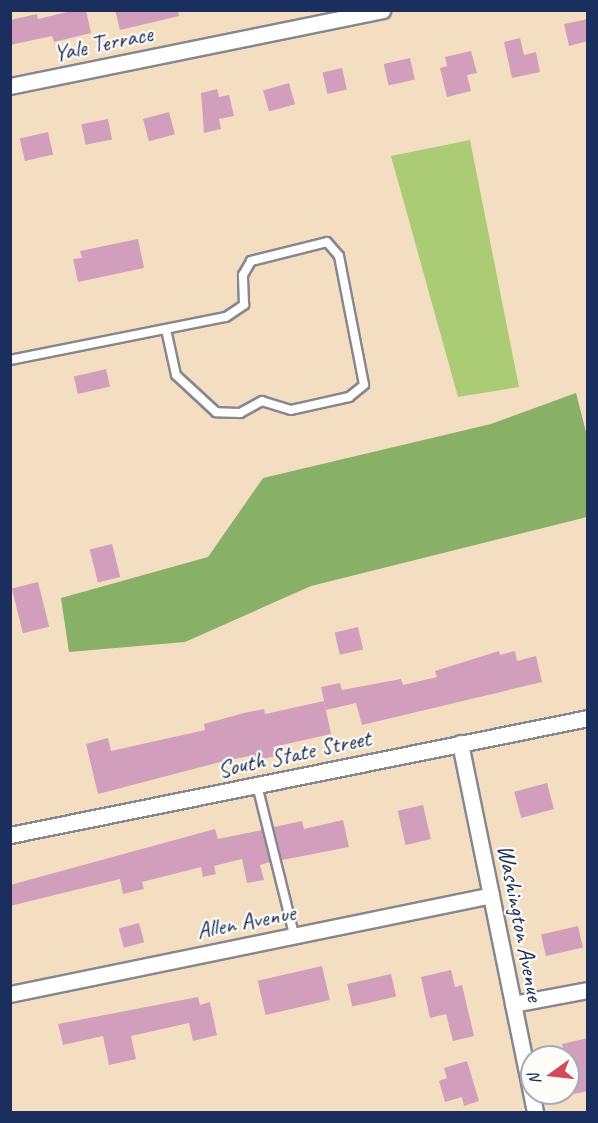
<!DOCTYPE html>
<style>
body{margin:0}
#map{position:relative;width:598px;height:1123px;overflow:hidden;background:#f4dec2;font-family:Caveat,sans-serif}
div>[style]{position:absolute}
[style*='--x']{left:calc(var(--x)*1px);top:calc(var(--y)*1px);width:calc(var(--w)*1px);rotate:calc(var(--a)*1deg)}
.green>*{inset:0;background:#abcc75}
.forest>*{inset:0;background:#88b066}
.building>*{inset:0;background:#d19fbb;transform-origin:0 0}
.roads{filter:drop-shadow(2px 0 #888690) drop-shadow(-2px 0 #888690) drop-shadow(0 2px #888690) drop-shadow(0 -2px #888690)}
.service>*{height:8px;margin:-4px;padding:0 4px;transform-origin:4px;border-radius:4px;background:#fff}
.minor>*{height:15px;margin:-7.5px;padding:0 7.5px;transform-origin:7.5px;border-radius:7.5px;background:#fff}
span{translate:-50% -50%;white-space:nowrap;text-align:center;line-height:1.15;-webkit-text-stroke:4.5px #fdfcf7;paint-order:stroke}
.street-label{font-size:24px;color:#1b2f5e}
.frame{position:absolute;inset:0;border:12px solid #1b2f5e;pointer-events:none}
.north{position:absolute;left:520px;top:1045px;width:60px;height:60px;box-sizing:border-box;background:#fdfcf7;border:2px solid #a3aaba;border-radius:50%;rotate:255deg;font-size:16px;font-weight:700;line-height:24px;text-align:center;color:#1b2f5e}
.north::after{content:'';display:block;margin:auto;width:21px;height:27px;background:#d1495b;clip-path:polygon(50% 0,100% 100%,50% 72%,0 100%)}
</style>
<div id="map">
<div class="green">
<div style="clip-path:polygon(470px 140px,519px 387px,458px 397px,391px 156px)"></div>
</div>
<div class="forest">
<div style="clip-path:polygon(576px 393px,587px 436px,587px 517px,311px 586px,185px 642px,69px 652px,61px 598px,208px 557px,263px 478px,491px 424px)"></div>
</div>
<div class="building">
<div style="clip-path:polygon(75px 10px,86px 10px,91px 33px,54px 42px,52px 36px,10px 45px,10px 20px,37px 14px,38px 19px)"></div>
<div style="clip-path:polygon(115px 10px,178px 10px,179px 16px,120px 30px)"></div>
<div style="clip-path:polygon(588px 19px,588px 41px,569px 46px,564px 24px)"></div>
<div style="clip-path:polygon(520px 38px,524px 55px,536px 52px,540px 72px,512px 78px,504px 42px)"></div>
<div style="clip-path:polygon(471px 51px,477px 73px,467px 75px,471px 91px,447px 97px,440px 68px,447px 66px,445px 57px)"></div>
<div style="left:410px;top:58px;width:22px;height:27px;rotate:77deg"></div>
<div style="left:342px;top:68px;width:22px;height:20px;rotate:77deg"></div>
<div style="left:289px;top:83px;width:22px;height:27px;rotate:74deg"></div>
<div style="clip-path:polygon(217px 89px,219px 97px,229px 95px,234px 116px,219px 119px,221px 129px,204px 133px,201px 93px)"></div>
<div style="left:169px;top:112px;width:23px;height:27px;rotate:75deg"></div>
<div style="left:108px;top:119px;width:21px;height:27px;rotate:79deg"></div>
<div style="left:48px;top:132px;width:23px;height:29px;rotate:77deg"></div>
<div style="clip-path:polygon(138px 239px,144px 268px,78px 282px,73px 259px,82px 258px,80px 251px)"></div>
<div style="left:106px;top:369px;width:18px;height:33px;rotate:77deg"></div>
<div style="left:112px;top:544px;width:34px;height:23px;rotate:76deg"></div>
<div style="left:38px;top:582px;width:46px;height:27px;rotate:76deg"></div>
<div style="left:358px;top:627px;width:23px;height:24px;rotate:77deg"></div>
<div style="clip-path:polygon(499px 651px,500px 655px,515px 651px,517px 661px,536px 656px,542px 682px,362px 725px,356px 703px,326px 710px,321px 687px,340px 683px,342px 690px,401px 679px,403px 685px,437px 677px,435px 671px)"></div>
<div style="clip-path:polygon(324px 701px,331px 734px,273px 747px,276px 756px,255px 761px,254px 755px,220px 762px,98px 794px,86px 744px,108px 738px,111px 751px,205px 730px,204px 724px,244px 713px,264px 709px,265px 714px)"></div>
<div style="left:547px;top:783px;width:27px;height:34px;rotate:75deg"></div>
<div style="left:423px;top:805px;width:35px;height:26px;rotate:77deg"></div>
<div style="clip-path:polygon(343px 820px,349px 847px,282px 860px,274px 827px,302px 821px,304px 829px)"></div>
<div style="clip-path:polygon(215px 829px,218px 839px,262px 830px,270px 862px,260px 865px,264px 880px,247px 883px,242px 859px,214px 866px,216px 874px,203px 877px,201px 867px,142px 882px,144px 889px,123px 894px,120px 879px,10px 906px,10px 885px)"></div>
<div style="left:139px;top:923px;width:20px;height:21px;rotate:75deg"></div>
<div style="left:578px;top:926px;width:22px;height:38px;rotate:77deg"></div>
<div style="left:322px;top:966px;width:35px;height:66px;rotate:77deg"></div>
<div style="clip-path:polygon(451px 970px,455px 987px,462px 985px,474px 1036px,453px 1041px,446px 1014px,430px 1018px,421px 977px)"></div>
<div style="left:391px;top:974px;width:23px;height:45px;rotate:77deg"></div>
<div style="clip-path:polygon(198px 997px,200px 1005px,210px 1002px,217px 1035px,193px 1041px,189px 1023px,131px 1036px,136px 1059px,109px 1065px,103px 1036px,63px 1045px,58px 1024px)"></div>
<div style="clip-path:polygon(588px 1038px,588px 1091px,574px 1094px,562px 1044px)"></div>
<div style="clip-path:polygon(467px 1061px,479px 1101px,464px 1106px,462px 1097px,445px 1102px,439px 1081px,447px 1078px,444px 1068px)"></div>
</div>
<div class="roads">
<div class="service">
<div style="--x:10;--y:360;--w:220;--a:-11.3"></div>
<div style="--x:226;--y:317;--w:22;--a:-34"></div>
<div style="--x:244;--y:305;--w:30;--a:-92"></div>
<div style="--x:243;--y:275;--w:16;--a:-60"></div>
<div style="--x:251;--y:261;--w:78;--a:-14"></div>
<div style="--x:327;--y:242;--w:18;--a:49"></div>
<div style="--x:339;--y:256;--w:131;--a:79"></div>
<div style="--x:364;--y:385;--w:19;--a:141"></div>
<div style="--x:349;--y:397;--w:59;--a:167.4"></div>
<div style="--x:291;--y:410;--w:30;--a:-163"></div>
<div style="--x:262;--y:401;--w:25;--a:151"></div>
<div style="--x:240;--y:413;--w:24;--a:-178"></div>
<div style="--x:216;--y:412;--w:54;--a:-137.2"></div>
<div style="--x:176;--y:375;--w:47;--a:-102.3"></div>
<div style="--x:257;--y:785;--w:154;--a:76.1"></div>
</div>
<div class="minor">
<div style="--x:10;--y:86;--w:380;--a:-11.5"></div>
<div style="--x:460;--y:743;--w:377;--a:78.5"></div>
<div style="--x:10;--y:835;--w:590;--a:-11.44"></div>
<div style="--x:10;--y:994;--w:491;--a:-11.6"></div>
<div style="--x:513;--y:1004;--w:76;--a:-10.6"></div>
</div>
</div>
<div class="street-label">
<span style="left:103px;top:44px;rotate:-12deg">Yale Terrace</span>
<span style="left:294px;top:754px;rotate:-12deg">South State Street</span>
<span style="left:246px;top:922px;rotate:-11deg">Allen Avenue</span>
<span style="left:520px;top:923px;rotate:79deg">Washington Avenue</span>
</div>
<div class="frame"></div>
<div class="north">N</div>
</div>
